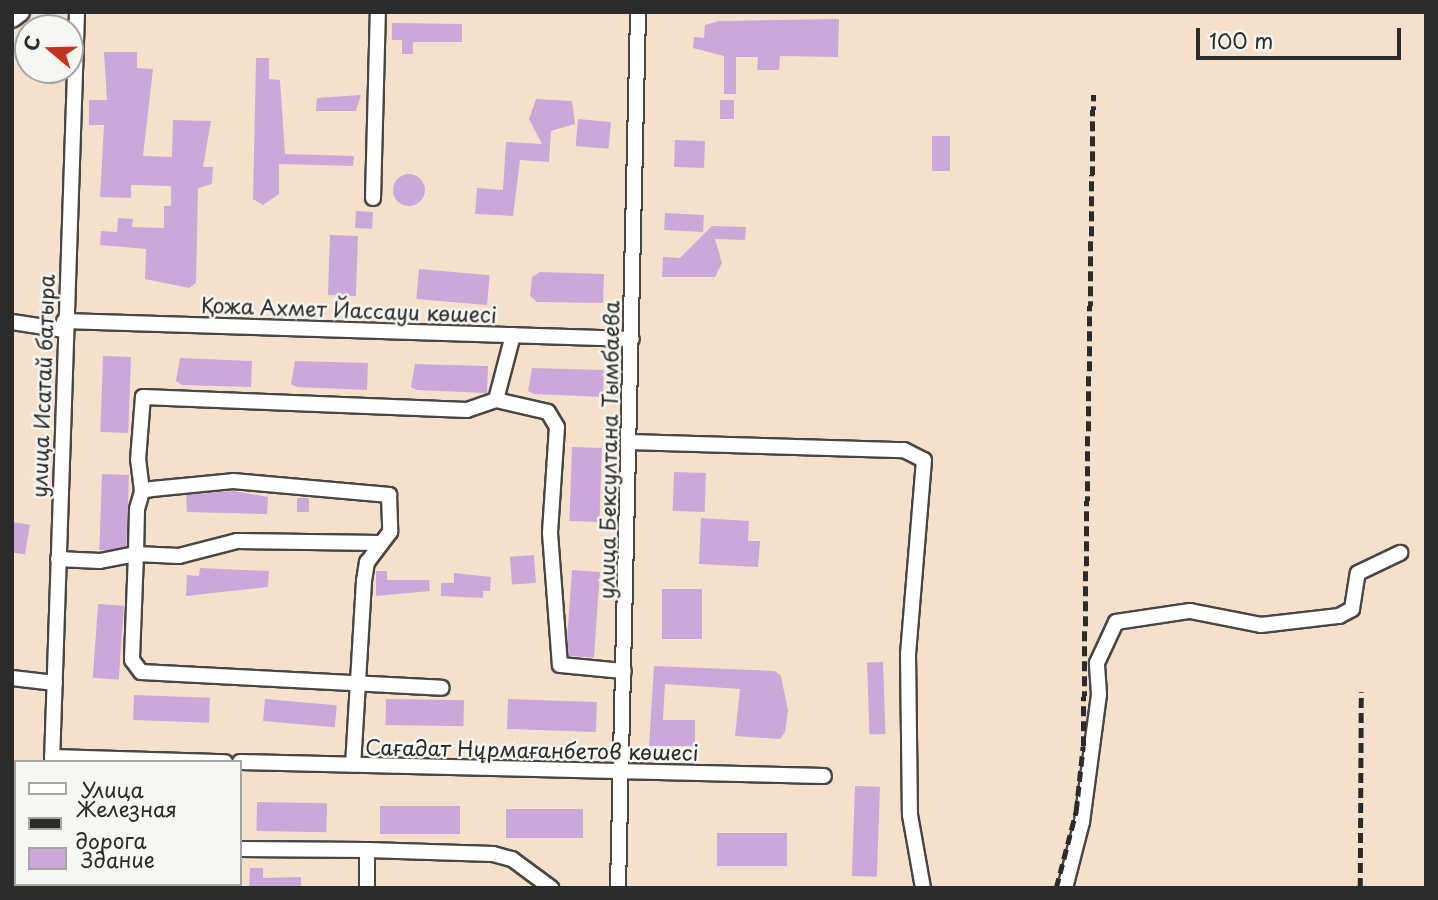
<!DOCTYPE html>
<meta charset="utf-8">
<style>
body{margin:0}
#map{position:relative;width:1438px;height:900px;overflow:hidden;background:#f5e1cb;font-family:"Playpen Sans",sans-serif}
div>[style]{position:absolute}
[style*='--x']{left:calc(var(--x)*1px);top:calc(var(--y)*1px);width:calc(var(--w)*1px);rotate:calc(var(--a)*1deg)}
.building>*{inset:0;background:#cca8da;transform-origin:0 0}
.round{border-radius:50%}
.roads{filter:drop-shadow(2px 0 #494643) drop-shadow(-2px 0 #494643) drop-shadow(0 2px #494643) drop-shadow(0 -2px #494643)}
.minor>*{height:14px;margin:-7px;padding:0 7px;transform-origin:7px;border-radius:7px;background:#fff}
.major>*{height:18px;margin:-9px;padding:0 9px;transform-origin:9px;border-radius:9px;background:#fff}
.rail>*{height:4.5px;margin-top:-2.25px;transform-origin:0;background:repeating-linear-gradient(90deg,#2b2b2b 0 10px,transparent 0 15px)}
span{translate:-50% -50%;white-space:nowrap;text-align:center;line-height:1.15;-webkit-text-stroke:5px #f6f6f2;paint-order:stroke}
.street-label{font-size:21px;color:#2b2b2b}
.frame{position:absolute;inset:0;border:14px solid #2b2b2b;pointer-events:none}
.legend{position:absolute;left:14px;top:760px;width:228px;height:126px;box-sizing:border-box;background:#f6f6f2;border:2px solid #a5a5a2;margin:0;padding:9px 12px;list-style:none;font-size:21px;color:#2b2b2b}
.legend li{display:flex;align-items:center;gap:14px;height:35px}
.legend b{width:35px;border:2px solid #a5a5a2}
.north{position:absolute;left:14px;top:14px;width:70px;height:70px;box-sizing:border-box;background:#f6f6f2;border:2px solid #a5a5a2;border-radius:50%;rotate:289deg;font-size:19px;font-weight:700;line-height:28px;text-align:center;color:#2b2b2b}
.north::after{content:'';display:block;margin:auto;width:24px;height:32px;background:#c8321e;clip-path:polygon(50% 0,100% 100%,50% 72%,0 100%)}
.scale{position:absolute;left:1196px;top:28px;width:205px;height:32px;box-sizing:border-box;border:4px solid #2b2b2b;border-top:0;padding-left:9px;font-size:21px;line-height:24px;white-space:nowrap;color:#2b2b2b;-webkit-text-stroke:5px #f6f6f2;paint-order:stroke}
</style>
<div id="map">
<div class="building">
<div style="clip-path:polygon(839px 19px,838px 57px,780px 56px,779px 70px,757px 70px,758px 57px,736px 57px,736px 94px,724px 94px,724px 56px,693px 48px,694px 37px,704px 38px,705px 25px,719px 21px)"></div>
<div style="clip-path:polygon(392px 23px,462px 24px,462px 42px,413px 42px,413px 54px,402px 54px,402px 40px,392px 40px)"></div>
<div style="clip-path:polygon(104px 52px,137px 52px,137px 68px,153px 69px,143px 156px,172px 157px,173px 120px,211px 121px,203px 167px,213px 167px,212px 184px,198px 188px,196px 283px,189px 288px,145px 279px,146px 249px,100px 245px,101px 231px,117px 232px,118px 218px,133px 219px,132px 227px,164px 228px,164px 206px,171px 206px,171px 186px,131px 185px,131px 198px,100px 197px,104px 125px,89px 125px,89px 100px,107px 100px)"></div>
<div style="clip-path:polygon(256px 58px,269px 58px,269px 79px,280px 80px,285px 154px,354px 156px,353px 166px,279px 164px,279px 194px,263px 205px,253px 199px)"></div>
<div style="clip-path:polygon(361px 95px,356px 111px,316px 111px,317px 98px)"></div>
<div style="clip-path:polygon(536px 99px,572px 101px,575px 124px,551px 131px,549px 162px,520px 160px,513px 216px,475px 214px,477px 188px,503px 190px,506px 142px,542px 144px,529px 119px)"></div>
<div style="left:720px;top:100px;width:14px;height:19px"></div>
<div style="left:578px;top:119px;width:33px;height:27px;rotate:5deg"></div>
<div style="left:932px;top:136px;width:18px;height:35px"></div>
<div style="left:675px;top:140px;width:30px;height:27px;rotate:2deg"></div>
<div class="round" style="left:393px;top:174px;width:32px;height:32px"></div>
<div style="left:356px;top:211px;width:17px;height:17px;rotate:3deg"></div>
<div style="left:665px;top:213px;width:39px;height:17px;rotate:3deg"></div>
<div style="clip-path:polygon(712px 226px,746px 227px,745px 240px,715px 239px,722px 263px,715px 277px,662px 277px,663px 257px,680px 258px)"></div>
<div style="left:330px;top:235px;width:28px;height:60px;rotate:2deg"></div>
<div style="left:419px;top:269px;width:71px;height:30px;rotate:5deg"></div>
<div style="clip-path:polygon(540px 272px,604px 274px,603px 303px,537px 302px,530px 296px,532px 277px)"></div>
<div style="left:103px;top:356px;width:28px;height:76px;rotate:2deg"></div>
<div style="clip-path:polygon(180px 358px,252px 361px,251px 387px,182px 385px,176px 381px)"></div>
<div style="clip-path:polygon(295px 361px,368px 363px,367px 390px,297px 387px,291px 384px)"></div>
<div style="clip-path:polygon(415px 364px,488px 366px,487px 393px,417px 390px,411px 387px)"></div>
<div style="clip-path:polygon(532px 368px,604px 370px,603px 397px,534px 394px,528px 391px)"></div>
<div style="left:572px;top:447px;width:30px;height:74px;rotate:2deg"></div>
<div style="left:674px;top:472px;width:32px;height:39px;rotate:2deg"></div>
<div style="left:102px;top:474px;width:27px;height:76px;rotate:2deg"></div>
<div style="clip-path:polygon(233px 491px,268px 497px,267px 514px,187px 512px,186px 495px)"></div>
<div style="left:297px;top:498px;width:12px;height:14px"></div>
<div style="clip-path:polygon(701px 518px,749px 521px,748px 541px,760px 541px,758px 567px,699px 564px)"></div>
<div style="left:12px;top:522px;width:18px;height:30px;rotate:9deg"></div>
<div style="left:534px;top:555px;width:28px;height:24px;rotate:86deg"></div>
<div style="clip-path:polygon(200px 568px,269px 571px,268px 587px,186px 596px,187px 575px,199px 576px)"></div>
<div style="left:572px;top:570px;width:28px;height:86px;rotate:4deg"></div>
<div style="clip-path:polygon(376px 571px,387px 571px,387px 580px,429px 580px,430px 591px,376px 596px)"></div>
<div style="clip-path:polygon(454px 573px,491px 577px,490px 591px,483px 591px,483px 598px,441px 596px,441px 583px,454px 583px)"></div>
<div style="left:662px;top:589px;width:40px;height:50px"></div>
<div style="left:98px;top:604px;width:26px;height:74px;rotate:4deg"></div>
<div style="left:883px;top:662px;width:72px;height:16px;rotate:88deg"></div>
<div style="clip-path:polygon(654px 666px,775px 671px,781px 676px,788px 711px,785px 732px,780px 739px,735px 736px,740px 689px,665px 684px,663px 720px,695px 720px,695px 746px,649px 746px)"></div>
<div style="left:134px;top:695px;width:76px;height:25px;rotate:2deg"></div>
<div style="left:265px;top:699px;width:72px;height:22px;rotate:5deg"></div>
<div style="left:386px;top:699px;width:78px;height:26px;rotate:1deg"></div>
<div style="left:508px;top:699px;width:89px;height:30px;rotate:2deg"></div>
<div style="left:855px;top:786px;width:25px;height:90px;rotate:2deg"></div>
<div style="left:257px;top:802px;width:70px;height:29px;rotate:1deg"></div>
<div style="left:380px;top:806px;width:80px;height:28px"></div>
<div style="left:506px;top:809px;width:77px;height:29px"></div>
<div style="left:717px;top:833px;width:70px;height:33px"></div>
<div style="clip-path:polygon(250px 868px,263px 868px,263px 878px,301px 877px,301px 887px,249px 888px)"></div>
</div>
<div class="roads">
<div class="minor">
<div style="--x:373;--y:198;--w:186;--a:-88.5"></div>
<div style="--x:64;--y:321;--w:568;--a:1.82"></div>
<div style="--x:12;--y:322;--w:53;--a:8.7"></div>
<div style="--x:513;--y:335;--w:67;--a:104.7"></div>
<div style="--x:496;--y:400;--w:53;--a:13"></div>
<div style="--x:548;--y:412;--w:17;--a:59"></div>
<div style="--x:557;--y:427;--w:106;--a:93.8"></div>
<div style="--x:550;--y:533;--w:132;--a:85.7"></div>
<div style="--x:560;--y:665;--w:64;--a:5.4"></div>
<div style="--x:629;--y:442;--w:275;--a:1.7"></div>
<div style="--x:904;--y:450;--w:22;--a:27"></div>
<div style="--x:924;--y:460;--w:195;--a:94.7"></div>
<div style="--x:908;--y:654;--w:161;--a:89.3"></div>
<div style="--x:910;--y:815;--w:74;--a:79.9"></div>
<div style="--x:142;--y:491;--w:31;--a:-97"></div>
<div style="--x:138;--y:460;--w:63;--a:-85.5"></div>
<div style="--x:143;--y:397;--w:324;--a:2.3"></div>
<div style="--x:467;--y:410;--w:31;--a:-19"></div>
<div style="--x:380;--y:543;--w:143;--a:-179.2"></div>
<div style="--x:237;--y:541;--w:60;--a:165.5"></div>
<div style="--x:179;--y:556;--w:43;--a:-177.3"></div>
<div style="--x:136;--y:554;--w:106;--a:92.2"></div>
<div style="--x:132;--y:660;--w:15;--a:53"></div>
<div style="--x:141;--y:672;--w:301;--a:3"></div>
<div style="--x:58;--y:559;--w:42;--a:2.7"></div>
<div style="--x:100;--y:561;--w:37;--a:-11"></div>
<div style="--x:136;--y:554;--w:45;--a:-88.7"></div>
<div style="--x:137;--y:509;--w:19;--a:-74"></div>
<div style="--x:142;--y:491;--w:10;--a:-11"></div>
<div style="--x:152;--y:489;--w:81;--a:-5.6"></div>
<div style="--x:233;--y:481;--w:157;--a:5.1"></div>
<div style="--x:389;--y:495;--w:37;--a:88"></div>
<div style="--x:390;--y:532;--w:38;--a:127"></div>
<div style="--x:367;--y:562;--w:19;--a:99"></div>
<div style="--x:364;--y:581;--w:184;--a:93.4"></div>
<div style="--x:12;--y:678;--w:43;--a:6.6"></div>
<div style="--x:52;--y:757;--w:173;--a:1.7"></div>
<div style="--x:52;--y:762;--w:750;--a:-88.09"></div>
<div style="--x:240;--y:762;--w:584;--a:1.37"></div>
<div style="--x:240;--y:849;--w:127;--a:0.5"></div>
<div style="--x:48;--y:888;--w:4;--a:-90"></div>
<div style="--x:367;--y:888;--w:38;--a:-90"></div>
<div style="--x:367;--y:850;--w:126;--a:1.8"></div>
<div style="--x:493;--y:854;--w:20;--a:15"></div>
<div style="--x:512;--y:859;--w:49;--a:36.6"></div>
<div style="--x:618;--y:888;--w:876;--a:-88.69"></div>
<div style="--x:1065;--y:888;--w:68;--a:-75.6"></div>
<div style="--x:1082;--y:822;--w:129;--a:-82.4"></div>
<div style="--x:1099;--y:694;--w:31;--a:-94"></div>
<div style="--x:1097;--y:663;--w:45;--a:-65.1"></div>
<div style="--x:1116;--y:622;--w:75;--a:-8.5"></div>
<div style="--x:1190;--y:611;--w:72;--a:11.2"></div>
<div style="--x:1261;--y:625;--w:79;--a:-6.6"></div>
<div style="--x:1339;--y:616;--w:15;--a:-28"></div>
<div style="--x:1352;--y:609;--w:36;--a:-81"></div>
<div style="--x:1358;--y:573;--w:47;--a:-25.5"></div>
</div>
<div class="major">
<div style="--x:12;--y:18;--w:10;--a:-37"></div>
</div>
</div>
<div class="rail">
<div style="--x:1056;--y:888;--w:80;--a:-75.4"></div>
<div style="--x:1076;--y:811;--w:65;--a:-83.9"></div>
<div style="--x:1083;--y:746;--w:651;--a:-89.12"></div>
<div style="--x:1360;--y:888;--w:196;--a:-89.7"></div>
</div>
<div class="street-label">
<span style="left:349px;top:309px;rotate:2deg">Қожа Ахмет Йассауи көшесі</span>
<span style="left:42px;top:386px;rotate:-88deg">улица Исатай батыра</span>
<span style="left:608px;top:450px;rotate:-89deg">улица Бексултана Тымбаева</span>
<span style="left:532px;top:749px;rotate:1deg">Сағадат Нұрмағанбетов көшесі</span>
</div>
<div class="frame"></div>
<ul class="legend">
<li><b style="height:9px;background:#fff"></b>Улица</li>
<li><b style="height:9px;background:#2b2b2b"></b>Железная дорога</li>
<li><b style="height:19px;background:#cca8da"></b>Здание</li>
</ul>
<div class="north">С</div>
<div class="scale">100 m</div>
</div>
